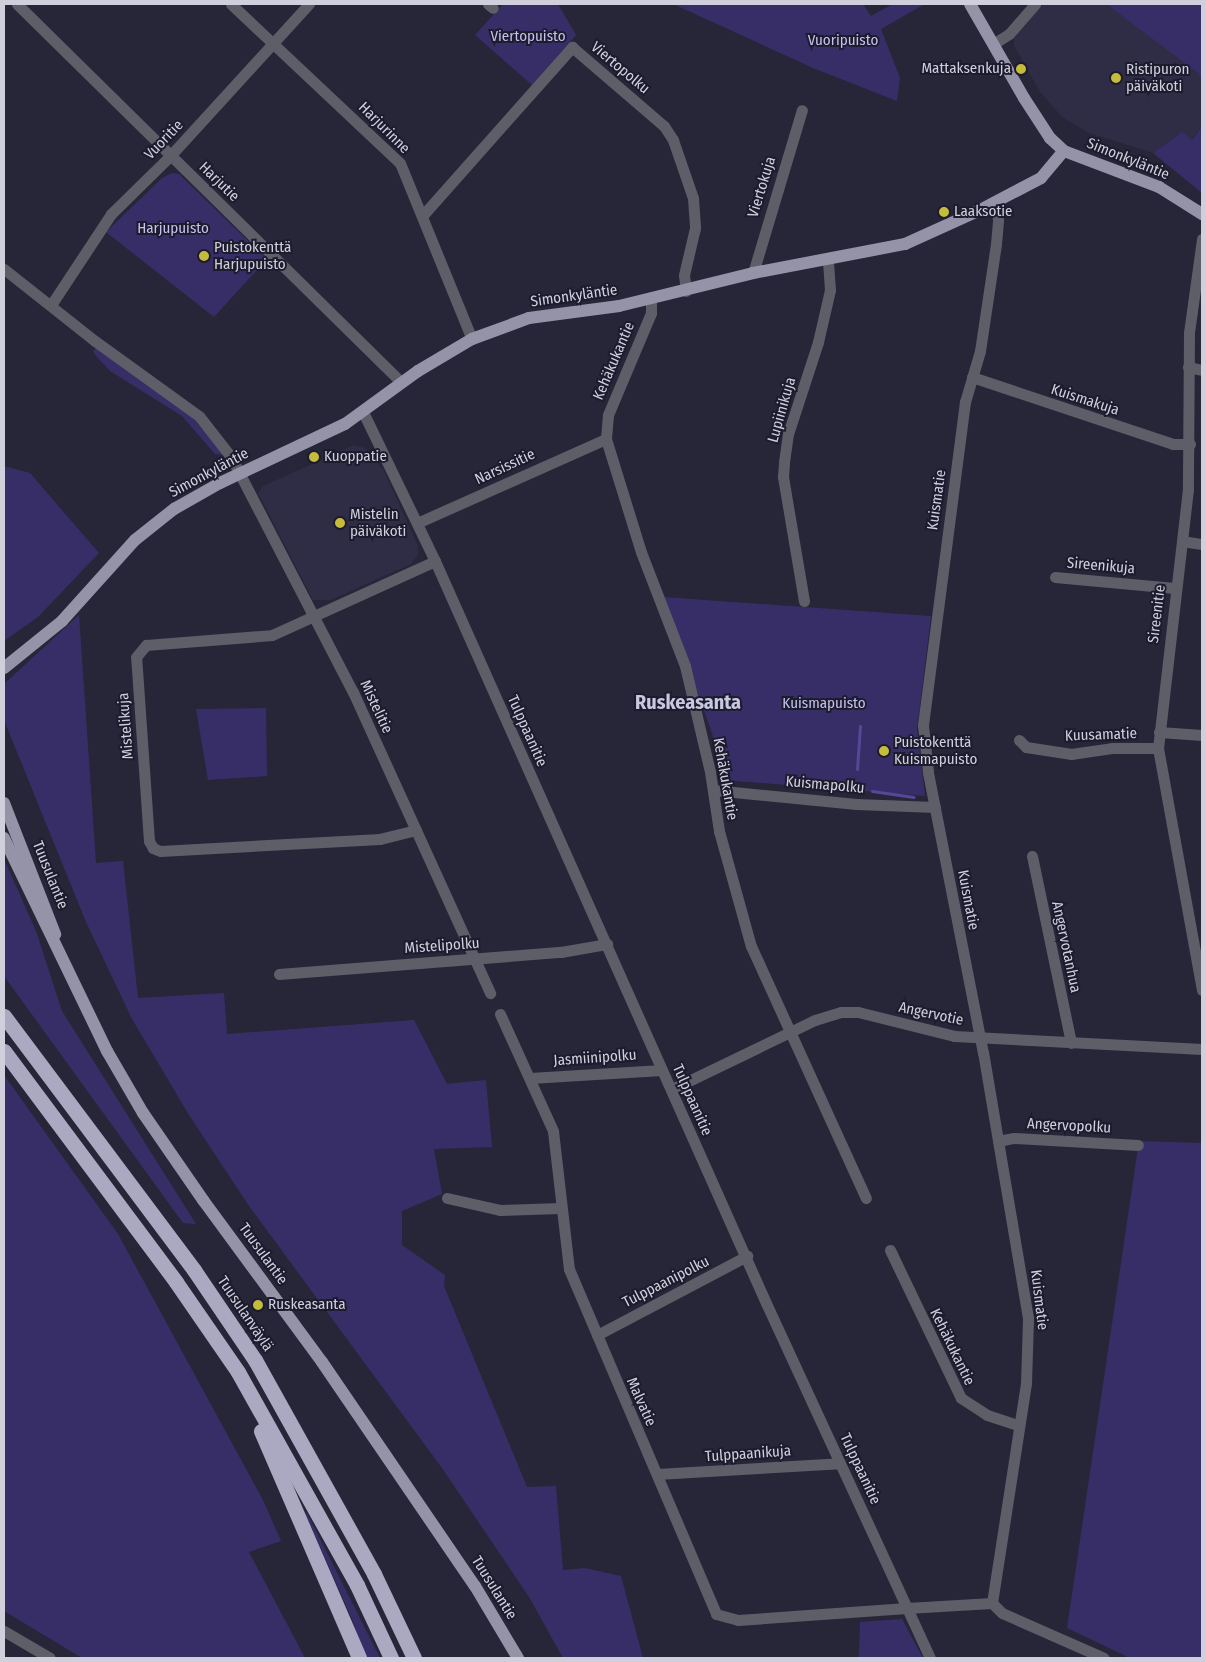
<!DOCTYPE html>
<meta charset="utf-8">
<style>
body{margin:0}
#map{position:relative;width:1206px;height:1662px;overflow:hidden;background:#272538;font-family:"Fira Sans Condensed",sans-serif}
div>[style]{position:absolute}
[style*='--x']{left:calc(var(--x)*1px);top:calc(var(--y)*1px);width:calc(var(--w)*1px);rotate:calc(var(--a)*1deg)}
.built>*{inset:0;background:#2f2c45}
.green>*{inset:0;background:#382e67}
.stream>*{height:3px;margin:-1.5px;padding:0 1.5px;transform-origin:1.5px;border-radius:1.5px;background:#564799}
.minor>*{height:11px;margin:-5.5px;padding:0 5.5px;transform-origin:5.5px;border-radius:5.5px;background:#5e5e68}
.major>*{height:12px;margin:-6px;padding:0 6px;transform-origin:6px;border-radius:6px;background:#9593a8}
.highway>*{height:15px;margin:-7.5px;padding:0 7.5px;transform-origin:7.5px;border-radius:7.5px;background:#aaa9c1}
.dots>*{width:14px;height:14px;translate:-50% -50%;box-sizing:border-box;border:2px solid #1d1b2e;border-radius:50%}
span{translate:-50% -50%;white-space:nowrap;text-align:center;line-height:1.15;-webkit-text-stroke:4px #1d1b2e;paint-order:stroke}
.park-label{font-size:15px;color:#c4c1ef}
.street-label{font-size:15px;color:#d0d0dd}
.poi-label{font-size:15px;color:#d0d0dd}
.right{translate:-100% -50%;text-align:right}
.left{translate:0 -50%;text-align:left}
.district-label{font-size:20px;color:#c9c8e1;font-weight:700}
.frame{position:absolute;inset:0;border:5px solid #d0d0dd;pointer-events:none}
</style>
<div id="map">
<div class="built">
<div style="clip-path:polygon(1043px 4px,1106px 4px,1199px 73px,1202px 80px,1202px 127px,1191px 140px,1182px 132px,1153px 153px,1089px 133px,1062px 117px,1040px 92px,1014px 46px,1014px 38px)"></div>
<div style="clip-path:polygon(354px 445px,365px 448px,384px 471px,418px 546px,418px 555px,411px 564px,331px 600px,313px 600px,258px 493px,263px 486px)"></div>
</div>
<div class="green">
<div style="clip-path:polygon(503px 4px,558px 4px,576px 35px,532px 85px,475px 35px)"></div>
<div style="clip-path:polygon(673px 4px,863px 4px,871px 16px,893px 4px,925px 4px,881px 29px,900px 78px,897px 101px,813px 68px)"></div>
<div style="clip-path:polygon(1106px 4px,1202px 4px,1202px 80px,1198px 73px)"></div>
<div style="clip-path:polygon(1202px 127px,1202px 193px,1153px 153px,1182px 132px,1192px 140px)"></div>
<div style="clip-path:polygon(172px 173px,179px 174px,267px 259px,214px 317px,106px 232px,162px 178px)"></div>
<div style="clip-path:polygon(96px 348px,191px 416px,224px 455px,215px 454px,182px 416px,110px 371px,96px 356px,93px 351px)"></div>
<div style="clip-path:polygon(4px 466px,30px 473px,99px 553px,38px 617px,4px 641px)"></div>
<div style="clip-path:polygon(663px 597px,931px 616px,917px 729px,925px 796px,723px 780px,712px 733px)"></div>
<div style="clip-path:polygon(79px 615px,96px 863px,123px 861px,138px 998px,224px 993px,227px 1034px,414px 1020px,447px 1084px,486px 1080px,492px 1147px,434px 1149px,442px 1194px,402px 1211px,402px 1245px,445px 1275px,444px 1286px,527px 1487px,556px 1486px,563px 1570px,585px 1568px,621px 1576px,643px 1658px,563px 1658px,529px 1597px,442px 1468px,249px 1206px,189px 1115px,132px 1019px,86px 922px,4px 720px,4px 684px)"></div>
<div style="clip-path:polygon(266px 708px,267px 776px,208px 780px,196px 709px)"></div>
<div style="clip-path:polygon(4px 859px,36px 931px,62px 1011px,196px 1224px,183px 1223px,4px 976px)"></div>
<div style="clip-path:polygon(4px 1075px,118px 1234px,263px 1500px,281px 1541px,249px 1552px,305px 1658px,82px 1658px,4px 1611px)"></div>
<div style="clip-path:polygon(1139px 1141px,1202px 1143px,1202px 1658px,1130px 1658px,1067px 1628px)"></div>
<div style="clip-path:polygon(305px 1513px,307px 1513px,380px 1658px,365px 1658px,352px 1619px)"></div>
<div style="clip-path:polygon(902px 1619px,923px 1658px,859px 1658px,860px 1622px)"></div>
</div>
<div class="stream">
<div style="--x:857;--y:769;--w:43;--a:-86"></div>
<div style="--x:827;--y:782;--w:29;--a:4"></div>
<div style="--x:856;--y:784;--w:8;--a:60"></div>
<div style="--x:872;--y:791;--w:42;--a:8.1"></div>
</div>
<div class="minor">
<div style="--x:17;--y:4;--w:539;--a:44.55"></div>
<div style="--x:231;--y:4;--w:232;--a:43.3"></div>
<div style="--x:400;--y:163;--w:190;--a:67.8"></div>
<div style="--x:488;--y:4;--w:6;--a:39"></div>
<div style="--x:993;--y:44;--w:19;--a:-32"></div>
<div style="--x:1009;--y:34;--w:40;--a:-49"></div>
<div style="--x:423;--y:215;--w:225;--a:-48.4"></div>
<div style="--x:572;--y:47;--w:121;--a:40.7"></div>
<div style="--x:664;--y:126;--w:17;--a:57"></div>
<div style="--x:673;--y:140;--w:61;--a:71"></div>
<div style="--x:693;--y:198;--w:30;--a:86"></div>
<div style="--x:695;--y:228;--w:48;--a:103.2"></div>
<div style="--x:684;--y:275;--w:16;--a:83"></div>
<div style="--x:1202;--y:239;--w:95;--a:97.9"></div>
<div style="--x:1189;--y:333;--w:156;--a:90.4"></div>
<div style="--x:1188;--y:489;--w:261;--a:96.6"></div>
<div style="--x:1158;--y:748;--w:246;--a:79.7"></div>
<div style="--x:4;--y:269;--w:116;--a:38.4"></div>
<div style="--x:95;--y:341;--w:128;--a:35.8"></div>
<div style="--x:199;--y:416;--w:52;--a:52"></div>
<div style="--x:231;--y:457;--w:265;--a:62.6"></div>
<div style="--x:353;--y:692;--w:331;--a:65.5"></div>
<div style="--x:753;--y:273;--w:170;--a:-73.3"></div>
<div style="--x:651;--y:299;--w:14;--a:90"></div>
<div style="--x:651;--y:313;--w:111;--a:112.9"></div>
<div style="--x:608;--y:415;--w:24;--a:95"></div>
<div style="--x:606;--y:439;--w:118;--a:72.8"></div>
<div style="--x:641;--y:552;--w:122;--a:68.9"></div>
<div style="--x:685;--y:666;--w:109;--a:76.7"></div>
<div style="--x:710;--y:772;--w:60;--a:81.3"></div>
<div style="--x:719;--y:831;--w:119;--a:74.5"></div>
<div style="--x:751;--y:946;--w:277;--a:65.5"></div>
<div style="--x:51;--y:305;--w:109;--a:-56.6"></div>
<div style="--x:111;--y:214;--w:83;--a:-44.5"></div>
<div style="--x:170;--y:156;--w:206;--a:-47.6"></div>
<div style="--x:1188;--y:367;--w:14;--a:12"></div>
<div style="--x:972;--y:377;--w:212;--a:18.4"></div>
<div style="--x:1173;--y:444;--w:17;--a:0"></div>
<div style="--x:363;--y:412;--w:165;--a:64.2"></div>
<div style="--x:435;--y:561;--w:812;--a:65.96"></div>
<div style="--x:766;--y:1303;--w:336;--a:65.2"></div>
<div style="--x:907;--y:1608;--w:85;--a:-3.4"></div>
<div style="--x:992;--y:1603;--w:14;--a:45"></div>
<div style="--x:1002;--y:1613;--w:111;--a:23.8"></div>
<div style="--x:417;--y:523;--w:207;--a:-24"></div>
<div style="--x:1182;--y:541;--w:20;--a:9"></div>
<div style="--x:1055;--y:577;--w:120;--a:5.3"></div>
<div style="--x:804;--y:601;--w:126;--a:-99.6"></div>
<div style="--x:783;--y:477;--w:15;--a:-86"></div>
<div style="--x:784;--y:462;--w:28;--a:-82"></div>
<div style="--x:788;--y:434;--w:97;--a:-71.9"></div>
<div style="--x:818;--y:342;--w:53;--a:-77"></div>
<div style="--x:830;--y:290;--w:31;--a:-94"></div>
<div style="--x:1159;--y:732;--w:43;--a:4"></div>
<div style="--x:1019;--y:740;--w:10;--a:45"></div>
<div style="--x:1026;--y:747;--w:46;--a:8.8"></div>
<div style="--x:1071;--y:754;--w:41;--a:-8.3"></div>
<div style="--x:1112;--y:748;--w:46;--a:0"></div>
<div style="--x:713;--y:790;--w:144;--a:5.6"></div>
<div style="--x:856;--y:804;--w:79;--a:2.2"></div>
<div style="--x:416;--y:830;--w:37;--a:166"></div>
<div style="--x:380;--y:839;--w:220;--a:176.9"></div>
<div style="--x:160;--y:851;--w:8;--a:-157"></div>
<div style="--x:153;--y:848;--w:8;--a:-120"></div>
<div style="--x:149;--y:841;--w:184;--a:-94"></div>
<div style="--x:136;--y:657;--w:16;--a:-50"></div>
<div style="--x:146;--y:645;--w:126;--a:-4.5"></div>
<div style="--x:272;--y:635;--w:179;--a:-24.4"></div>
<div style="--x:1032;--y:856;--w:191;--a:78.2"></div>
<div style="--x:279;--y:974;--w:283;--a:-4.5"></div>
<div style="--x:561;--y:952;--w:47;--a:-9.9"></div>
<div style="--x:500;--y:1014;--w:128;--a:65.6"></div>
<div style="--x:553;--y:1131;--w:139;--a:83.4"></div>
<div style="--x:569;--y:1269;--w:375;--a:66.9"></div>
<div style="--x:716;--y:1614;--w:23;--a:15"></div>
<div style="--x:738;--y:1620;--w:169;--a:-4.1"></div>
<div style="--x:907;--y:1608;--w:55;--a:65.3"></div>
<div style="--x:530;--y:1078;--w:132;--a:-3.5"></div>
<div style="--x:672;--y:1089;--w:159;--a:-25.8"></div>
<div style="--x:815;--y:1020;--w:27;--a:-17"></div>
<div style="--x:841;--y:1012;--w:17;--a:0"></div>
<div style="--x:858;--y:1012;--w:99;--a:14"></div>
<div style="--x:954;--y:1036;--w:248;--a:3"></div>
<div style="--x:998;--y:1141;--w:16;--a:-11"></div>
<div style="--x:1014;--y:1138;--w:124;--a:3.2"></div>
<div style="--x:447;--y:1198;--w:54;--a:12.8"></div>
<div style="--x:500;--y:1210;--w:60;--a:-1.9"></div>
<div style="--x:890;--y:1250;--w:164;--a:64.4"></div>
<div style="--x:961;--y:1398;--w:31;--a:33"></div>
<div style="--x:987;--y:1415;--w:33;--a:18"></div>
<div style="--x:597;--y:1335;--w:170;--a:-27.8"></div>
<div style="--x:657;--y:1474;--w:183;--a:-3.4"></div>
<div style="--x:992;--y:1603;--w:223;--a:-81.2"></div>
<div style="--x:1026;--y:1383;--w:65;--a:-88.2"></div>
<div style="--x:1028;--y:1318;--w:269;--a:-99.6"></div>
<div style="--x:983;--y:1053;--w:286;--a:-101.1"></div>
<div style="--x:928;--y:772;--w:47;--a:-96.1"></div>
<div style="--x:923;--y:725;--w:326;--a:-82.6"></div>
<div style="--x:965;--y:402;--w:53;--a:-73.6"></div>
<div style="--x:980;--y:351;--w:108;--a:-81.5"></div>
<div style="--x:996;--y:244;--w:24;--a:-85"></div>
<div style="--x:998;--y:220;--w:18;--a:-96"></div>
<div style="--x:4;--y:1631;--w:53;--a:30.4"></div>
</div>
<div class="major">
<div style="--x:970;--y:4;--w:108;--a:60.1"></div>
<div style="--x:1024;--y:98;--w:48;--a:57"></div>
<div style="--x:1050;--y:138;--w:19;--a:43"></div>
<div style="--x:1064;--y:151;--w:102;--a:20.8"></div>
<div style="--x:1159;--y:187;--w:51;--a:32.1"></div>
<div style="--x:4;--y:668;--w:75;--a:-39"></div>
<div style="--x:62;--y:621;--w:109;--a:-48"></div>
<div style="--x:135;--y:540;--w:50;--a:-38.5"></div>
<div style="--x:174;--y:509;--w:53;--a:-29.5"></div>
<div style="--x:220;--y:483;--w:138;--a:-25.3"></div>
<div style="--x:345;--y:424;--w:90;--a:-36"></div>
<div style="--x:418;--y:371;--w:63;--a:-30.7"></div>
<div style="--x:472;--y:339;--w:61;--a:-20.2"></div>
<div style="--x:529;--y:318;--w:91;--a:-7.6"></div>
<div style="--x:619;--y:306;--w:138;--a:-13.8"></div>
<div style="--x:753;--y:273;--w:155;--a:-10.8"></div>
<div style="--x:905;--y:244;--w:80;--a:-24.3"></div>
<div style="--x:978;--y:211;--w:71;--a:-27.6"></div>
<div style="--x:1041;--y:178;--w:35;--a:-50"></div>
<div style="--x:4;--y:803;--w:141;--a:68.7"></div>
<div style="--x:4;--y:838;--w:237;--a:64.2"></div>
<div style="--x:107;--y:1051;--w:72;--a:59.9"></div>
<div style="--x:143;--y:1113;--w:106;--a:55.4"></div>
<div style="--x:203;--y:1200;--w:201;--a:53.7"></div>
<div style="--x:322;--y:1362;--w:271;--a:55.7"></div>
<div style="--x:475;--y:1586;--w:84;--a:59.2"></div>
</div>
<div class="highway">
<div style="--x:4;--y:1016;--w:317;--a:53.2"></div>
<div style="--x:194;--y:1270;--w:109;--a:55.9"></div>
<div style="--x:255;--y:1360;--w:245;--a:60.9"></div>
<div style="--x:374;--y:1574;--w:93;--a:64.5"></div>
<div style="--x:4;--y:1051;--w:288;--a:53.3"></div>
<div style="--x:176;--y:1282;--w:109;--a:55.4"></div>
<div style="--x:238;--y:1372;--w:244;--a:60.8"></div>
<div style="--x:357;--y:1585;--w:81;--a:65"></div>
<div style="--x:261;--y:1431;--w:247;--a:66.6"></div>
</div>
<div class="dots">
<div style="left:1021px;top:69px;background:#c6bc3c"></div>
<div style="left:1116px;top:78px;background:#c6bc3c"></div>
<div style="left:944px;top:212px;background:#c6bc3c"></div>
<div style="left:204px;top:256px;background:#c6bc3c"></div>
<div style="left:314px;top:457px;background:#c6bc3c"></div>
<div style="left:340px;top:523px;background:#c6bc3c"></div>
<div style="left:884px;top:751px;background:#c6bc3c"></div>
<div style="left:258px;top:1305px;background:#c6bc3c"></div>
</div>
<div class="park-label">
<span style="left:528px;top:37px">Viertopuisto</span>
<span style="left:843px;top:41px">Vuoripuisto</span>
<span style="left:173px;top:229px">Harjupuisto</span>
<span style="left:824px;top:704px">Kuismapuisto</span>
</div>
<div class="street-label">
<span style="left:620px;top:68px;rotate:40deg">Viertopolku</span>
<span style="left:384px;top:128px;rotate:45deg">Harjurinne</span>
<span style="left:164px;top:140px;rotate:-46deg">Vuoritie</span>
<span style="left:1128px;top:159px;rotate:22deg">Simonkyläntie</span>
<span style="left:219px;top:182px;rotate:44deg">Harjutie</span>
<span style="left:762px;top:187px;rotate:-73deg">Viertokuja</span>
<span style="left:574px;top:296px;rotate:-8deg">Simonkyläntie</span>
<span style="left:614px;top:361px;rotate:-67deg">Kehäkukantie</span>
<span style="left:1085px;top:400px;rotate:18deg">Kuismakuja</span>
<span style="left:782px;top:410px;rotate:-74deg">Lupiinikuja</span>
<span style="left:505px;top:467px;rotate:-25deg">Narsissitie</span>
<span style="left:209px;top:473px;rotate:-28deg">Simonkyläntie</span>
<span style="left:937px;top:500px;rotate:-82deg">Kuismatie</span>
<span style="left:1101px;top:566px;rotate:5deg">Sireenikuja</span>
<span style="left:1157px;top:614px;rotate:-83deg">Sireenitie</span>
<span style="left:376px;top:707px;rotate:65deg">Mistelitie</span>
<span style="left:126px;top:726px;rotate:-94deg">Mistelikuja</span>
<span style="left:527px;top:731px;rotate:66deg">Tulppaanitie</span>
<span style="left:1101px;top:735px;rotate:-2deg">Kuusamatie</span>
<span style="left:725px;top:779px;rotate:80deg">Kehäkukantie</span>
<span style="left:825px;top:785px;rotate:5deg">Kuismapolku</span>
<span style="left:50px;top:875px;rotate:68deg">Tuusulantie</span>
<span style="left:968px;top:900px;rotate:79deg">Kuismatie</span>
<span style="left:442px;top:946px;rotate:-4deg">Mistelipolku</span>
<span style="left:1066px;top:947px;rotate:78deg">Angervotanhua</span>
<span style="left:931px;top:1014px;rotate:12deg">Angervotie</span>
<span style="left:595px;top:1058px;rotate:-4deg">Jasmiinipolku</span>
<span style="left:692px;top:1100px;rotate:66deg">Tulppaanitie</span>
<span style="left:1069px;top:1126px;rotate:3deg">Angervopolku</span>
<span style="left:263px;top:1254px;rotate:54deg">Tuusulantie</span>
<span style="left:666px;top:1282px;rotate:-27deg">Tulppaanipolku</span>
<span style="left:1039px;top:1300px;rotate:83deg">Kuismatie</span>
<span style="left:245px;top:1314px;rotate:56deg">Tuusulanväylä</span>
<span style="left:952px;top:1347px;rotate:64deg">Kehäkukantie</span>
<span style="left:641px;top:1402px;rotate:66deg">Malvatie</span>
<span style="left:748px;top:1454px;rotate:-4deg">Tulppaanikuja</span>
<span style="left:860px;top:1469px;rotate:65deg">Tulppaanitie</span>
<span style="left:494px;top:1588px;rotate:58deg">Tuusulantie</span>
</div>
<div class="poi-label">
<span class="right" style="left:1011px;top:69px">Mattaksenkuja</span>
<span class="left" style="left:1126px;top:78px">Ristipuron<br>päiväkoti</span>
<span class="left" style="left:954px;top:212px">Laaksotie</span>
<span class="left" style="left:214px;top:256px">Puistokenttä<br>Harjupuisto</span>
<span class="left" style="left:324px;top:457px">Kuoppatie</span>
<span class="left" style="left:350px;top:523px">Mistelin<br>päiväkoti</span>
<span class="left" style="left:894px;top:751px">Puistokenttä<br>Kuismapuisto</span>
<span class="left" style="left:268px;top:1305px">Ruskeasanta</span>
</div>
<div class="district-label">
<span style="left:688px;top:702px">Ruskeasanta</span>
</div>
<div class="frame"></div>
</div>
